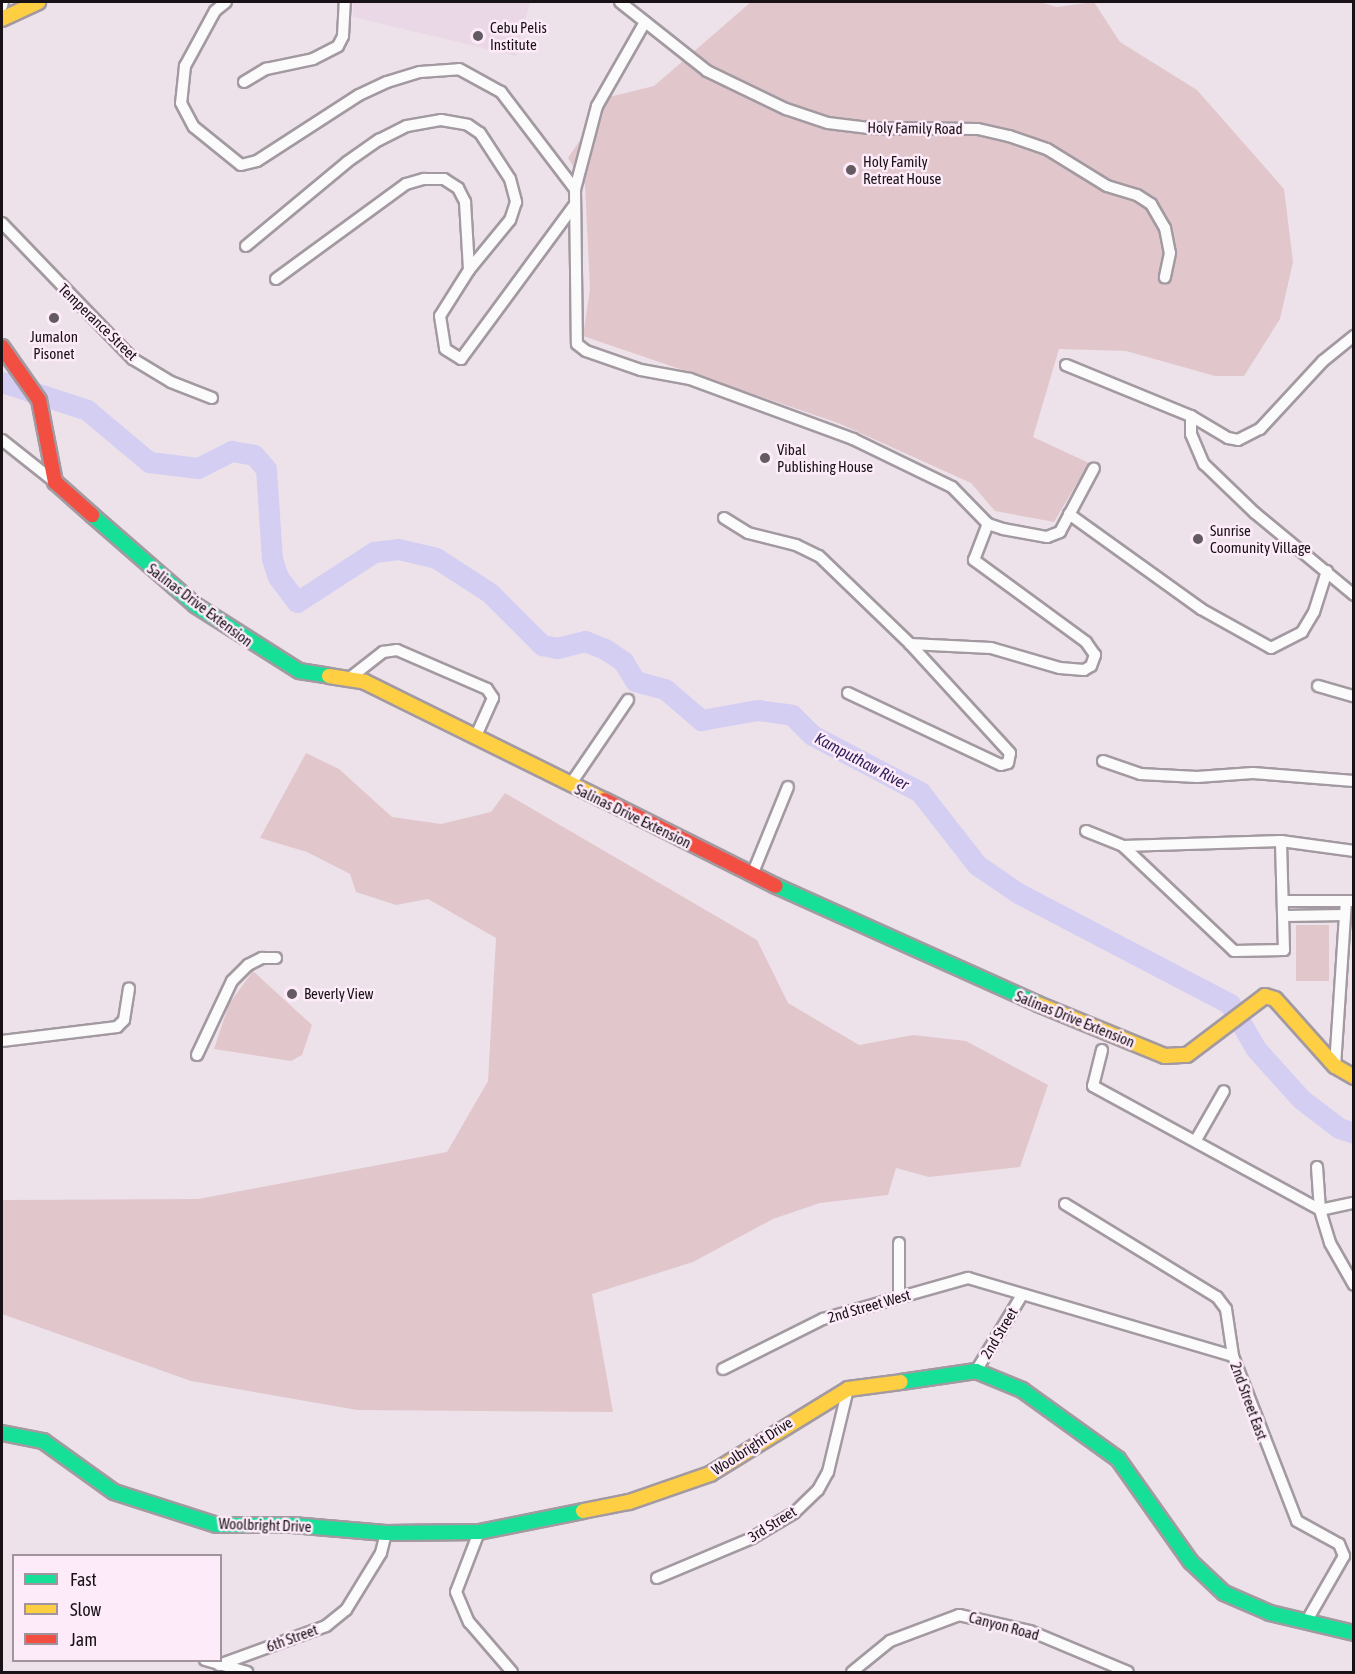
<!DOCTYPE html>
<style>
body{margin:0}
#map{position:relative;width:1355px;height:1674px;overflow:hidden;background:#ede2ea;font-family:"Asap Condensed",sans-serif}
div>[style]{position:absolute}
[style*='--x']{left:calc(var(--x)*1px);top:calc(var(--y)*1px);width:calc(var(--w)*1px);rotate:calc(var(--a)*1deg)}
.built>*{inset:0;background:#ebd8e7}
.green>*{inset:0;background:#e1c7cb;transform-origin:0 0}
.river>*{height:21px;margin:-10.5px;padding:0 10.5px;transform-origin:10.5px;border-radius:10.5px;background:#d4cef3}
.roads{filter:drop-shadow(2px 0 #a39aa1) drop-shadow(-2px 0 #a39aa1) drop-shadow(0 2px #a39aa1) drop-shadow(0 -2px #a39aa1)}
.street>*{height:10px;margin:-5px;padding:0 5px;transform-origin:5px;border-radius:5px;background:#fcfbfc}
.fast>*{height:14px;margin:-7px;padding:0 7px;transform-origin:7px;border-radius:7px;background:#16e098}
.slow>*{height:14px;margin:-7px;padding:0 7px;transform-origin:7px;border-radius:7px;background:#ffcf43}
.jam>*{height:14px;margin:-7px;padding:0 7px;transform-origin:7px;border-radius:7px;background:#f24e42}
.dots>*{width:16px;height:16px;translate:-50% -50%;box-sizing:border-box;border:3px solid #feebfa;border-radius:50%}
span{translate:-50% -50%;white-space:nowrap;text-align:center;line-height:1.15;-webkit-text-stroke:5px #feebfa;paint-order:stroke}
.poi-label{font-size:15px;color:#181217}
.left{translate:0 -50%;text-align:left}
.street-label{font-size:15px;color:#181217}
.water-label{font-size:16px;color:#30225c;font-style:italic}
.frame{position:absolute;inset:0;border:3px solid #181217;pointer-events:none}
.legend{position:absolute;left:12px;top:1554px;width:210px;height:108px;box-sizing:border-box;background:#feebfa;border:2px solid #a2949f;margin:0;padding:8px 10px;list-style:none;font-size:18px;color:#181217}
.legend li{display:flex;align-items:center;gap:12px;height:30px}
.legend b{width:30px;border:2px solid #a2949f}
</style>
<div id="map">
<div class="built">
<div style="clip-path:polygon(353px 2px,530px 2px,516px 56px,353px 17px)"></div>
</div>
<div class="green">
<div style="clip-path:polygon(751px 2px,1039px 2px,1057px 7px,1094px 2px,1120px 42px,1197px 90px,1284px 189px,1293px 262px,1288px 284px,1280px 319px,1244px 376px,1215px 376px,1126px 351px,1059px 349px,1033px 437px,1089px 463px,1054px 522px,995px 511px,971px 483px,838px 423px,583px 336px,590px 289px,585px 185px,568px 158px,609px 97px,654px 86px)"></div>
<div style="clip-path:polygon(306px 753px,339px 769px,392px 817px,441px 824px,491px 812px,505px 793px,757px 940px,788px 1003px,859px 1045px,913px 1035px,966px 1041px,1048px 1085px,1020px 1167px,929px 1177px,896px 1168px,888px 1195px,820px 1203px,773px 1219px,693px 1262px,592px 1294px,613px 1412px,357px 1410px,191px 1381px,2px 1314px,2px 1200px,198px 1199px,447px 1152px,488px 1081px,496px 938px,428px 899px,396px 905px,356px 892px,350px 874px,307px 852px,260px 838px)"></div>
<div style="left:1296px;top:925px;width:33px;height:56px"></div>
<div style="clip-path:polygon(253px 971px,312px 1025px,302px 1055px,291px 1061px,214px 1049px,229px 1004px)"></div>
</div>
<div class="river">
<div style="--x:2;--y:382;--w:89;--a:18.2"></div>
<div style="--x:87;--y:410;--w:81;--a:40"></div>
<div style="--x:149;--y:462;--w:49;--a:7"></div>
<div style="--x:198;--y:468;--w:38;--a:-27"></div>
<div style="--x:232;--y:451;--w:22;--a:10"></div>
<div style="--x:254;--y:455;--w:18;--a:49"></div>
<div style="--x:266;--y:469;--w:90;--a:86.2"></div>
<div style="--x:272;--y:559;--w:19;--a:72"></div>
<div style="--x:278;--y:577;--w:31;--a:53"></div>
<div style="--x:297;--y:602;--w:92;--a:-33"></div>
<div style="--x:374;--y:552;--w:24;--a:-7"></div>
<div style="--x:398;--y:549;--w:39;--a:13"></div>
<div style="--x:436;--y:558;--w:64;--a:32.9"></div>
<div style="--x:490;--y:593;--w:74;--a:45"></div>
<div style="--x:542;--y:645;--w:15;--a:11"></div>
<div style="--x:557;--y:648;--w:29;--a:-14"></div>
<div style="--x:585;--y:641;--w:22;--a:22"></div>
<div style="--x:605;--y:649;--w:22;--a:34"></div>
<div style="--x:623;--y:661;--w:23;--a:59"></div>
<div style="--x:635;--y:681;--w:31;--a:15"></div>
<div style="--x:665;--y:689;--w:48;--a:40.7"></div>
<div style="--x:701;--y:720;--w:58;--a:-10"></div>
<div style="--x:758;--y:710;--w:34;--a:8"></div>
<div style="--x:792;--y:715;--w:28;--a:45"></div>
<div style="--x:812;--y:735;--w:122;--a:27.8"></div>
<div style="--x:920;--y:792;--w:93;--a:52"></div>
<div style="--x:977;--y:865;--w:50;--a:34.3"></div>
<div style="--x:1018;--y:893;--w:239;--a:27.6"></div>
<div style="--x:1230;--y:1004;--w:52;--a:60"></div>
<div style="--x:1256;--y:1049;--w:67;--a:48"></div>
<div style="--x:1301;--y:1099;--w:48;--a:37.3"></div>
<div style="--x:1339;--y:1128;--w:16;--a:18"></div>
</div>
<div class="roads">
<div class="street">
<div style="--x:226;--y:2;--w:14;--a:141"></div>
<div style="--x:215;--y:11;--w:63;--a:118.6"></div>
<div style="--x:185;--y:66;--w:37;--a:96"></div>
<div style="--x:181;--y:103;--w:27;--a:62"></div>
<div style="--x:194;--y:127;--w:60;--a:39"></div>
<div style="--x:241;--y:165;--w:16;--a:-14"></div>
<div style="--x:257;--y:161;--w:121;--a:-32.9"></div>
<div style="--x:359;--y:95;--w:31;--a:-25"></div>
<div style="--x:387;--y:82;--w:34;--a:-17"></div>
<div style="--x:420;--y:72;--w:39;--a:-4"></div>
<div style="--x:459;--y:69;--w:48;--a:28.7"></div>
<div style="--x:501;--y:92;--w:122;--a:52.7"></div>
<div style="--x:620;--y:2;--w:111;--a:38.4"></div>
<div style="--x:707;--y:71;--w:88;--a:25.7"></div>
<div style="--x:786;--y:109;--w:44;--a:18.4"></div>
<div style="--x:828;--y:123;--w:39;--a:7"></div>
<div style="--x:867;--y:128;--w:111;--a:0.5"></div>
<div style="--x:978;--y:129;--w:32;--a:13"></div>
<div style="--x:1009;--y:136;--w:40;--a:18.9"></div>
<div style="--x:1047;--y:149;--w:70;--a:31.7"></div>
<div style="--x:1107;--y:186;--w:31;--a:17"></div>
<div style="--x:1137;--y:195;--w:17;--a:33"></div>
<div style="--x:1151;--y:204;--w:28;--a:60"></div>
<div style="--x:1165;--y:228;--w:25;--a:79"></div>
<div style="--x:1170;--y:253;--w:25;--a:102"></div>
<div style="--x:2;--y:6;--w:4;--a:-76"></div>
<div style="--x:645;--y:22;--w:97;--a:119.7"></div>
<div style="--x:597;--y:106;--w:86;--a:104.8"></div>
<div style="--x:575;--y:189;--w:155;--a:89.3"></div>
<div style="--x:577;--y:344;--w:11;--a:38"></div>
<div style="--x:586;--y:351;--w:58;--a:19.1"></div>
<div style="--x:641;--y:370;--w:50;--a:10.4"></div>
<div style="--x:690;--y:379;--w:174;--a:20.2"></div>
<div style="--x:853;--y:439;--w:110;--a:25.9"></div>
<div style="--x:952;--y:487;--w:52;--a:45.8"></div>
<div style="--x:988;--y:524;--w:16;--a:18"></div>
<div style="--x:1003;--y:529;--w:45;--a:10.3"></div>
<div style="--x:1047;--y:537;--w:14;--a:-21"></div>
<div style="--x:1060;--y:532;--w:72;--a:-62"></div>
<div style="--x:244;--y:82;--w:26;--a:-31"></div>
<div style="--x:266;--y:69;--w:48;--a:-12"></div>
<div style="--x:313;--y:59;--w:28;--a:-27"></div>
<div style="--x:338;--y:46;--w:11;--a:-63"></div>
<div style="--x:343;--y:36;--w:34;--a:-87"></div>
<div style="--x:2;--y:223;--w:189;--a:46.1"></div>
<div style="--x:133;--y:359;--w:44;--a:31.2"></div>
<div style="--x:171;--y:382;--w:44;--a:21.3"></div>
<div style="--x:246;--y:246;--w:131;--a:-39.7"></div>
<div style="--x:347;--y:162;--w:39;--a:-35"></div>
<div style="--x:379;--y:140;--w:31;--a:-27"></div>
<div style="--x:407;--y:126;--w:35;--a:-10"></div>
<div style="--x:441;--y:120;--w:27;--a:10"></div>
<div style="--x:468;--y:125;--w:14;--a:34"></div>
<div style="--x:480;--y:133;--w:55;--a:56.9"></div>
<div style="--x:510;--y:179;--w:24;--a:75"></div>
<div style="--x:516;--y:202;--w:19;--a:108"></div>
<div style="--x:510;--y:220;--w:65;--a:129.4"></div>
<div style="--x:469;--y:270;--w:54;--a:122.2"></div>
<div style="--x:440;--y:316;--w:33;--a:81"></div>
<div style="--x:445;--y:349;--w:19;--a:32"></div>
<div style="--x:461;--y:359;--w:190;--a:-53.6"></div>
<div style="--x:276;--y:279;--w:161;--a:-36.2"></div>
<div style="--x:406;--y:184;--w:19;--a:-16"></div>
<div style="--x:424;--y:179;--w:20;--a:0"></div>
<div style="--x:444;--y:179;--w:17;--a:33"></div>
<div style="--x:458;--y:188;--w:16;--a:63"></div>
<div style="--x:465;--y:202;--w:68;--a:86.6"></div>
<div style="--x:1066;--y:365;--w:135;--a:22.2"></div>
<div style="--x:1191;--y:416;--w:43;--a:30.7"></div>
<div style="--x:1228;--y:438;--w:10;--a:11"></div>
<div style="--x:1238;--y:440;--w:25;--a:-27"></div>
<div style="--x:1260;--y:429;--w:93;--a:-47.2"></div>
<div style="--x:1323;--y:361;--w:40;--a:-39"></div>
<div style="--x:1191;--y:416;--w:18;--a:90"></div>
<div style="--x:1191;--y:434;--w:33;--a:67"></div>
<div style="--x:1204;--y:464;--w:71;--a:43.9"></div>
<div style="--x:1255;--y:513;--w:129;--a:39.6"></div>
<div style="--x:2;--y:440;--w:68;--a:38.4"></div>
<div style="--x:1069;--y:514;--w:163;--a:35.7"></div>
<div style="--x:1201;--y:609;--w:80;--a:29.1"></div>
<div style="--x:1271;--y:648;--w:35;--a:-27"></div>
<div style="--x:1302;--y:632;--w:23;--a:-59"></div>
<div style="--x:1314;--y:612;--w:43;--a:-72.4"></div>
<div style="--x:724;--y:518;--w:28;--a:32"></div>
<div style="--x:748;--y:533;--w:49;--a:14"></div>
<div style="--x:796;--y:545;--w:25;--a:26"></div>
<div style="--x:819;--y:556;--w:127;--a:44"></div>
<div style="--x:910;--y:644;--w:81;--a:2.8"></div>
<div style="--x:991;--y:648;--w:72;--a:16.2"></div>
<div style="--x:1060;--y:668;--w:24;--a:5"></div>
<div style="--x:1084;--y:670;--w:8;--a:-30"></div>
<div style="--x:1091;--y:666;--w:12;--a:-70"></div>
<div style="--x:1095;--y:655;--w:16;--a:-125"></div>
<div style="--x:1086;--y:642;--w:139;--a:-143.8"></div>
<div style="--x:974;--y:560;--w:39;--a:-69"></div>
<div style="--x:351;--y:677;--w:41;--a:-38"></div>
<div style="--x:383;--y:652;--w:14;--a:-8"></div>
<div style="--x:397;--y:650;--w:98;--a:23.4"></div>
<div style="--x:487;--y:689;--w:11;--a:56"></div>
<div style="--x:493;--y:698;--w:44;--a:114.2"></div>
<div style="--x:1318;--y:686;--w:37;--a:16"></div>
<div style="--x:848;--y:693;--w:169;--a:25.2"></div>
<div style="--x:1001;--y:765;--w:7;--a:-16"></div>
<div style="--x:1008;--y:763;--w:10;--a:-79"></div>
<div style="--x:1010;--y:753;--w:148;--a:-132.5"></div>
<div style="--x:1103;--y:761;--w:39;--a:19"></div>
<div style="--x:1140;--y:774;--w:57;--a:3"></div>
<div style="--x:1197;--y:777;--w:56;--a:-4.1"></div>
<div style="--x:1253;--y:773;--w:101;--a:4.5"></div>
<div style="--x:570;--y:785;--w:103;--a:-55.7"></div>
<div style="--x:1086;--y:831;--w:40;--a:22"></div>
<div style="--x:1123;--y:846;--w:153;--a:43.4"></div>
<div style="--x:1234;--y:951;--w:50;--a:-1.1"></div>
<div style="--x:1284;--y:950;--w:109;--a:-91.6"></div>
<div style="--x:1123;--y:846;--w:158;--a:-1.8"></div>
<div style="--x:1281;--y:841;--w:74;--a:7.8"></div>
<div style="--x:752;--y:875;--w:95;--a:-67.8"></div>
<div style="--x:1284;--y:901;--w:70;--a:0"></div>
<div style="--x:1284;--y:916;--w:61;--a:-0.9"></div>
<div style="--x:2;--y:1041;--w:116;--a:-6.9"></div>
<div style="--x:117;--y:1027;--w:10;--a:-45"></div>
<div style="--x:124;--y:1020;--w:32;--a:-81"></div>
<div style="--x:1102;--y:1050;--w:37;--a:104"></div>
<div style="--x:1093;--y:1086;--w:259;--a:28.6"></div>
<div style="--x:1320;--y:1210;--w:35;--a:-12"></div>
<div style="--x:197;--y:1055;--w:82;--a:-64.7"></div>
<div style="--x:232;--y:981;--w:23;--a:-45"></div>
<div style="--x:248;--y:965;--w:16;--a:-27"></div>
<div style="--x:262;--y:958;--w:14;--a:0"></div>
<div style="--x:1335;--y:1066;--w:165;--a:-86.2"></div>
<div style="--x:1196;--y:1140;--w:56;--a:-60.3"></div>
<div style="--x:1317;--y:1167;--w:43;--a:86"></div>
<div style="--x:1320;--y:1210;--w:34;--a:73"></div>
<div style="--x:1330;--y:1243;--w:48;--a:60.3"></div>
<div style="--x:1065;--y:1204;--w:178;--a:31.5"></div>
<div style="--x:1217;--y:1297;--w:15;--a:53"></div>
<div style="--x:1226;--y:1309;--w:48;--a:81.5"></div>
<div style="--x:1233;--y:1356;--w:177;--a:68.8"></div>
<div style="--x:1297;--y:1521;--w:48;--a:28.7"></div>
<div style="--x:1339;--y:1544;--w:13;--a:67"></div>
<div style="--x:1344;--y:1556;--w:76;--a:119.9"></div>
<div style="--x:899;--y:1243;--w:53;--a:90"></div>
<div style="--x:723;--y:1369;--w:112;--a:-26.6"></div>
<div style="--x:823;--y:1319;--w:151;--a:-15.8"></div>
<div style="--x:968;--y:1278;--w:276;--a:16.4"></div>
<div style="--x:976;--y:1371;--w:89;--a:-58.8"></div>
<div style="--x:479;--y:1532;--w:64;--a:111"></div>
<div style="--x:456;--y:1592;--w:33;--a:67"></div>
<div style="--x:469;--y:1622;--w:66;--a:49.3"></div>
<div style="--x:657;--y:1578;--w:103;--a:-22.8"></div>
<div style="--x:752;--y:1538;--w:49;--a:-30.8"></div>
<div style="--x:794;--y:1513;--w:33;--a:-44"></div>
<div style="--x:818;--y:1490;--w:21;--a:-61"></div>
<div style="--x:828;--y:1472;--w:85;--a:-76.5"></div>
<div style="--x:205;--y:1660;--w:44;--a:15.9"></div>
<div style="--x:219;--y:1665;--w:114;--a:-20"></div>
<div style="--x:326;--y:1626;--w:26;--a:-39"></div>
<div style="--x:346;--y:1610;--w:67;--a:-58.4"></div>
<div style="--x:381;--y:1553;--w:21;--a:-76"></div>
<div style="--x:852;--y:1672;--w:49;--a:-39.2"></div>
<div style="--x:890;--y:1641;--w:74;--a:-20.6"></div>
<div style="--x:959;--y:1615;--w:73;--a:12.7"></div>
<div style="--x:1030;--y:1631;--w:106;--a:22.7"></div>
</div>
<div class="fast">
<div style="--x:92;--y:515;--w:137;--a:41.1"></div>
<div style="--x:195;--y:605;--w:123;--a:32.4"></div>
<div style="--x:299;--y:671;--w:30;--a:9"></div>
<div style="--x:776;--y:886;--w:287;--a:24.2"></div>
<div style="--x:901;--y:1382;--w:76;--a:-8.3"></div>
<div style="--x:976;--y:1371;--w:50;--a:22.4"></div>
<div style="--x:1022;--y:1390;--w:118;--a:35.7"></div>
<div style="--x:1118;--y:1459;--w:126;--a:54.7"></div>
<div style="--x:1191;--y:1562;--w:45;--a:43.2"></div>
<div style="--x:1224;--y:1593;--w:50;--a:23.5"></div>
<div style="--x:1270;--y:1613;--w:86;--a:13.4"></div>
<div style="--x:2;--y:1433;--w:42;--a:11"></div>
<div style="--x:43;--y:1441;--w:87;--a:35.7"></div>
<div style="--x:114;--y:1492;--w:108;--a:17.8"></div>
<div style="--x:217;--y:1525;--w:75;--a:0"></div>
<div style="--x:292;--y:1525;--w:94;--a:4.9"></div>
<div style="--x:386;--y:1533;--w:93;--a:-0.6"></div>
<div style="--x:479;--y:1532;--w:106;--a:-11.4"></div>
</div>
<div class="slow">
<div style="--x:2;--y:19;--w:40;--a:-25"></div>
<div style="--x:329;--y:676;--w:36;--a:9"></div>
<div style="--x:365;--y:682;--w:267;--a:26.3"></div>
<div style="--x:1038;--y:1004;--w:137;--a:22.3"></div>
<div style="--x:1165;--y:1056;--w:22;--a:-3"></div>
<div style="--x:1187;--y:1055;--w:98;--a:-37.1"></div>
<div style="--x:1265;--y:996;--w:10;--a:17"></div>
<div style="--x:1275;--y:999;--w:90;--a:48.2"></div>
<div style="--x:1335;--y:1066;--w:22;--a:30"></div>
<div style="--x:583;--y:1511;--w:47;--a:-11.1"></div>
<div style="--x:629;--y:1502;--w:86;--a:-19.1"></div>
<div style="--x:710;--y:1474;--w:162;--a:-31.6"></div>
<div style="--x:848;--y:1389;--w:53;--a:-7.5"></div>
</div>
<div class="jam">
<div style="--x:2;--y:347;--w:65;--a:55.1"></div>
<div style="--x:39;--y:400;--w:84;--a:79"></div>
<div style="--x:55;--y:482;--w:50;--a:41.7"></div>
<div style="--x:604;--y:800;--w:192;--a:26.6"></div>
</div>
</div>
<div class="dots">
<div style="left:478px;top:36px;background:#635b61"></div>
<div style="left:851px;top:170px;background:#635b61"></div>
<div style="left:54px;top:318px;background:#635b61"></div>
<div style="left:765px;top:458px;background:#635b61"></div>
<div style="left:1198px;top:539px;background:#635b61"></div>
<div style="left:292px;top:994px;background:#635b61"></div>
</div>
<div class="poi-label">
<span class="left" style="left:490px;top:36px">Cebu Pelis<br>Institute</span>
<span class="left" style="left:863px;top:170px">Holy Family<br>Retreat House</span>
<span style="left:54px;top:345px">Jumalon<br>Pisonet</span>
<span class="left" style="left:777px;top:458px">Vibal<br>Publishing House</span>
<span class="left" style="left:1210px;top:539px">Sunrise<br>Coomunity Village</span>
<span class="left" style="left:304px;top:994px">Beverly View</span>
</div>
<div class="street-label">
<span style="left:915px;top:128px;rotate:1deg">Holy Family Road</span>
<span style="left:98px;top:322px;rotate:44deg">Temperance Street</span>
<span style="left:200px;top:605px;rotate:37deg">Salinas Drive Extension</span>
<span style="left:633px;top:816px;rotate:26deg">Salinas Drive Extension</span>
<span style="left:1075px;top:1019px;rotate:22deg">Salinas Drive Extension</span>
<span style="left:869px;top:1306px;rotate:-16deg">2nd Street West</span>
<span style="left:999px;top:1333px;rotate:-59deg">2nd Street</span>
<span style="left:1249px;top:1401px;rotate:70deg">2nd Street East</span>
<span style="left:752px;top:1446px;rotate:-33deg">Woolbright Drive</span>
<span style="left:772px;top:1524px;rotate:-32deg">3rd Street</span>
<span style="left:265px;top:1525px;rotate:2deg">Woolbright Drive</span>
<span style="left:1004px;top:1626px;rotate:15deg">Canyon Road</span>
<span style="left:292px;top:1638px;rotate:-20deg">6th Street</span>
</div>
<div class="water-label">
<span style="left:862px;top:761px;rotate:28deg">Kamputhaw River</span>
</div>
<div class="frame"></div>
<ul class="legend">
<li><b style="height:8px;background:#16e098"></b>Fast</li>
<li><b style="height:8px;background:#ffcf43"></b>Slow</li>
<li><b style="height:8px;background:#f24e42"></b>Jam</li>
</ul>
</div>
